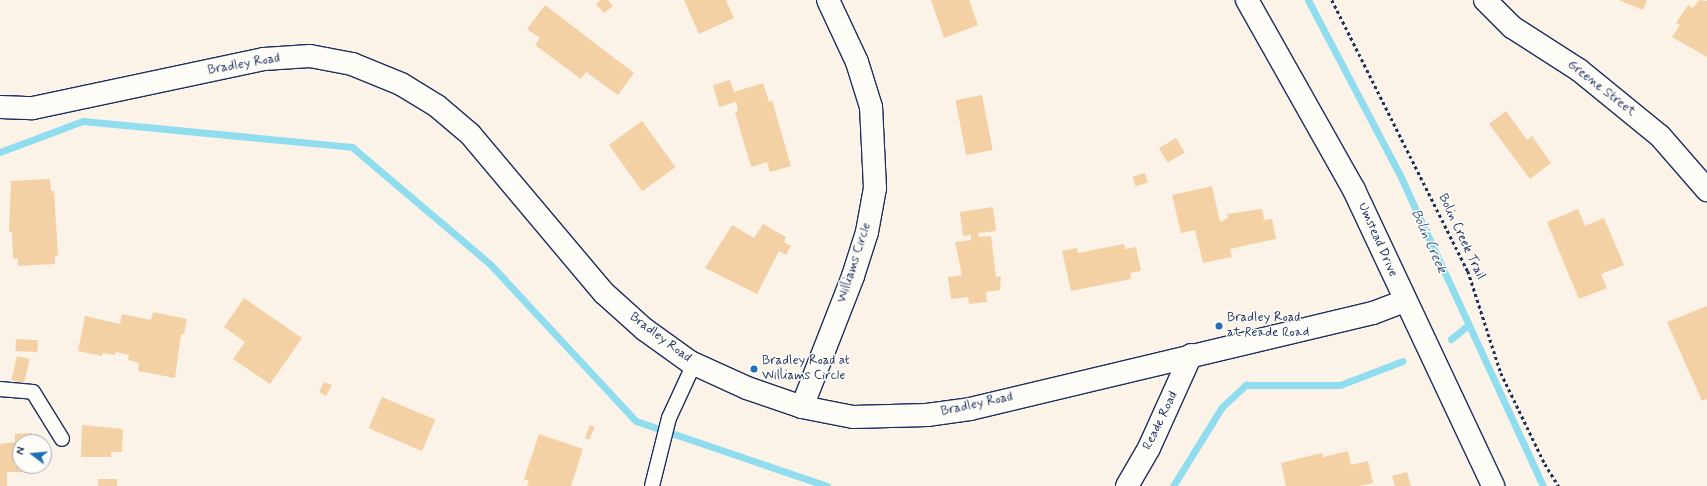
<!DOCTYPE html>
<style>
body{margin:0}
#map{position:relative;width:1707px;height:486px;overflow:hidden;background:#fbf3e7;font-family:Mynerve,sans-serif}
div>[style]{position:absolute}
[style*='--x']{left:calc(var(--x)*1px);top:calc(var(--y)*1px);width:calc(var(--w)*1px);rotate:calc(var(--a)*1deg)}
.stream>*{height:7px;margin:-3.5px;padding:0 3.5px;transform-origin:3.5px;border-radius:3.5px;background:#91ddf0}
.building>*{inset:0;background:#f4d0a5;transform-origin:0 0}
.path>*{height:2.5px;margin-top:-1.25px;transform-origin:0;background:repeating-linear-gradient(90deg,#1b2f5e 0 3px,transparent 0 6px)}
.roads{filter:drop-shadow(1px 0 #1b2f5e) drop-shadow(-1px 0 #1b2f5e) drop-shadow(0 1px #1b2f5e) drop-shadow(0 -1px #1b2f5e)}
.service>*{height:14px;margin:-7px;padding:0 7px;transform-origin:7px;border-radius:7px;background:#fdfcf7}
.minor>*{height:22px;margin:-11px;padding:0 11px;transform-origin:11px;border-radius:11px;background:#fdfcf7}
.tertiary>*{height:22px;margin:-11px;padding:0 11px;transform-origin:11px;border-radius:11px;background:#fdfcf7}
.dots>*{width:11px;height:11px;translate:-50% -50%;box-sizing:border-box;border:2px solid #fdfcf7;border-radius:50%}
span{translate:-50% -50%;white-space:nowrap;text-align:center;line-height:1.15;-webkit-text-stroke:3px #fdfcf7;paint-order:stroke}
.street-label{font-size:13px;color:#1b2f5e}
.poi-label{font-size:13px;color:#1b2f5e}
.left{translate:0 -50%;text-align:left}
.water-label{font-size:14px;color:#385a82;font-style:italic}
.north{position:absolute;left:12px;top:434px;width:40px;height:40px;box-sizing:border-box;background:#fdfcf7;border:1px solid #a3aaba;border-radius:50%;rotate:286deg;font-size:11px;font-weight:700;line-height:16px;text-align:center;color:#1b2f5e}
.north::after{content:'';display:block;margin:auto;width:14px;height:18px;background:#1f6fb2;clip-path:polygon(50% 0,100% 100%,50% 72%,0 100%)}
</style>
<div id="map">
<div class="stream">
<div style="--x:1308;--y:0;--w:195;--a:62.3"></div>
<div style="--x:1399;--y:173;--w:345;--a:65.3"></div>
<div style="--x:0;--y:152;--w:89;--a:-20.5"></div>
<div style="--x:83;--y:121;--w:270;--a:5.5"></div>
<div style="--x:352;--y:147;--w:181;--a:40.3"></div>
<div style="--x:490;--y:264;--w:214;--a:47.1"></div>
<div style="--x:636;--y:421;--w:202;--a:18.8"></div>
<div style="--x:1451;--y:339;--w:21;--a:-39"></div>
<div style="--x:1173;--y:486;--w:93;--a:-58.2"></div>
<div style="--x:1222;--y:407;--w:33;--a:-43"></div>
<div style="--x:1246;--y:385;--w:94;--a:0"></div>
<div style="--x:1340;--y:385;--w:67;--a:-20.9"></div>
</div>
<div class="building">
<div style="clip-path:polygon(601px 0,608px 0,613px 6px,604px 13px,596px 4px)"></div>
<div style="clip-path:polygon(684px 0,726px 0,734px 18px,699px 34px)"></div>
<div style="clip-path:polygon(931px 0,969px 0,978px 25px,944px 38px)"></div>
<div style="clip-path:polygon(1619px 0,1647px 0,1643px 10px)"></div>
<div style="clip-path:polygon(1699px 0,1707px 1px,1707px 57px,1672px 37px,1680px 25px,1676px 23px,1688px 5px,1693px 8px)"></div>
<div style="clip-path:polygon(545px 5px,634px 73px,618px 95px,586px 72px,581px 79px,535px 45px,540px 38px,527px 29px)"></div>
<div style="clip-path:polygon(730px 80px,734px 92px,763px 83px,769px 102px,772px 100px,791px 166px,770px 172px,767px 162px,751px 167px,735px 112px,738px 111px,736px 102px,719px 107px,713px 85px)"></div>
<div style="left:982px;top:95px;width:56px;height:27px;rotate:79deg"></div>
<div style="clip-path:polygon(1506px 111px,1527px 140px,1532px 136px,1551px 163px,1530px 179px,1489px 124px)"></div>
<div style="left:642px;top:121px;width:57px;height:41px;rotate:54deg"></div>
<div style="left:1176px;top:138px;width:17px;height:20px;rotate:59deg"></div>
<div style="left:1145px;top:173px;width:10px;height:13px;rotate:73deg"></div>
<div style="clip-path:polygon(50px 179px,51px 191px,54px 191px,58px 256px,55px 256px,55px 264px,18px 266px,18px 258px,13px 259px,12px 233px,9px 231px,11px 181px)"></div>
<div style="clip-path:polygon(1212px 186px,1220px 222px,1228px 218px,1227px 214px,1262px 209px,1264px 220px,1272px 219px,1276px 239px,1230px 249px,1232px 257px,1203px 263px,1195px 230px,1181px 233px,1172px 195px)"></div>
<div style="clip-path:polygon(993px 207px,996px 231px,978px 233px,979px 237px,991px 236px,996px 277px,1001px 276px,1000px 290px,986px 292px,987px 302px,969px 304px,968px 297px,951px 299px,948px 277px,962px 275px,955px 242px,971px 240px,971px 235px,963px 236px,960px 212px)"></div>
<div style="clip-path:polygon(1578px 209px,1585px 226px,1604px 218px,1624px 265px,1601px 274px,1607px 288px,1579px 299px,1547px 222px)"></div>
<div style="clip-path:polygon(763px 224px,786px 237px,784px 242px,791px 246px,786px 255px,779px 251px,757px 294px,705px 268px,732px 225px,754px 238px)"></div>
<div style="clip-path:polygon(1124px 244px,1125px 249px,1136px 247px,1141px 271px,1130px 273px,1131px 279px,1071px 291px,1062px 251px,1077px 248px,1078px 253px)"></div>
<div style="clip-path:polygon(244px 298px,302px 338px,270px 384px,233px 359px,245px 342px,224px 327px)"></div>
<div style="clip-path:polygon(1707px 306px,1707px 399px,1702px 401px,1667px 322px)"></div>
<div style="clip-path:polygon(153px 312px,187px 319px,184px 334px,181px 334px,175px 378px,138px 371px,139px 363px,128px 360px,129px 355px,116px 352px,115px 355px,103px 353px,102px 356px,78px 351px,85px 316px,120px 324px,122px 314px,151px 320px)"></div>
<div style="left:16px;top:339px;width:22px;height:12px;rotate:3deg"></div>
<div style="left:17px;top:356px;width:13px;height:25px;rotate:13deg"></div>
<div style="clip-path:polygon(324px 382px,332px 385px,326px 396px,319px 392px)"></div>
<div style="left:382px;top:397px;width:58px;height:34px;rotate:23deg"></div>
<div style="clip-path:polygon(82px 425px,123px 429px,122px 452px,111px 452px,111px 457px,81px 457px)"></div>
<div style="left:590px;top:425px;width:5px;height:14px;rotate:22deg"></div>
<div style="clip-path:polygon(32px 433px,32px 442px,20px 442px,20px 466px,33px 466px,33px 472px,7px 472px,7px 486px,0 486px,0 444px,15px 442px,15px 434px)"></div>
<div style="clip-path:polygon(539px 434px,583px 449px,571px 486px,527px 486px,529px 481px,524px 479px)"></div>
<div style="clip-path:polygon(1348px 451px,1351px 465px,1368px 461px,1373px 483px,1359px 486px,1286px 486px,1281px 463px,1322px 453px,1323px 457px)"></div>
<div style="clip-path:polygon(1407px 472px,1411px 486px,1395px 486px,1392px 476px)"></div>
<div style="left:98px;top:479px;width:19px;height:7px"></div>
</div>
<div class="path">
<div style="--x:1332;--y:0;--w:303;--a:63.4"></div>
<div style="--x:1468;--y:271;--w:107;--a:72.1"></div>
<div style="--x:1501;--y:373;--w:101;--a:64.2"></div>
<div style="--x:1545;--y:464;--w:26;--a:58"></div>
</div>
<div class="roads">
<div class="service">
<div style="--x:0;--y:389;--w:33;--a:5"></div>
<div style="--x:33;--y:392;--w:55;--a:58.3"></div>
<div style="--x:652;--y:486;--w:70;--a:-76"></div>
<div style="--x:669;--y:418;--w:60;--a:-65.2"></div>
</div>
<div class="minor">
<div style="--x:1485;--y:0;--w:38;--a:45"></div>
<div style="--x:1512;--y:27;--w:80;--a:32.7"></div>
<div style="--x:1579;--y:70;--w:104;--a:39.2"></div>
<div style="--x:1660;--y:136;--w:72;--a:49"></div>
<div style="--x:0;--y:107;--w:33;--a:2"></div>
<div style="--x:33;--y:108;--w:236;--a:-12"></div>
<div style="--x:264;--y:59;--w:46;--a:-3.7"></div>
<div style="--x:310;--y:56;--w:43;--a:10.8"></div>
<div style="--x:352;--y:64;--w:53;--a:22.2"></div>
<div style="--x:401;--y:84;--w:42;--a:31.4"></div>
<div style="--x:437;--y:106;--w:43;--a:40.3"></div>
<div style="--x:470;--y:134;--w:208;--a:49.9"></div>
<div style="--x:604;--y:293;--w:54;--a:42"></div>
<div style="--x:644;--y:329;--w:57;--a:35.7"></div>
<div style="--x:690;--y:362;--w:63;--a:24.5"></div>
<div style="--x:747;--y:388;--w:58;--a:19.1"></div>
<div style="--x:802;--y:407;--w:52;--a:11.1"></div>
<div style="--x:853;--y:417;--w:74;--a:-1.5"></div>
<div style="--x:927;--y:415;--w:43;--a:-7.9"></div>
<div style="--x:970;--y:409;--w:414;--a:-13.4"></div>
<div style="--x:1373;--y:313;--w:33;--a:-21"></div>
<div style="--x:802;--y:407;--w:141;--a:-68.7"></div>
<div style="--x:853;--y:276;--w:46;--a:-72.3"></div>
<div style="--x:867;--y:232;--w:45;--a:-79.7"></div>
<div style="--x:875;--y:188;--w:81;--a:-92.8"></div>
<div style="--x:871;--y:107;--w:47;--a:-107.3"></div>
<div style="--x:857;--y:62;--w:68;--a:-115.1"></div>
<div style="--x:1127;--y:486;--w:44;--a:-59.9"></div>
<div style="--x:1149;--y:448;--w:102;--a:-65.7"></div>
</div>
<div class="tertiary">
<div style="--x:1247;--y:0;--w:218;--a:60.6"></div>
<div style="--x:1354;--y:190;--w:327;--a:64.8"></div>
</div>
</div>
<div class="dots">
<div style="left:1219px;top:326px;background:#1f6fb2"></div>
<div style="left:754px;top:369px;background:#1f6fb2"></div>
</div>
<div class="street-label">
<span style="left:244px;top:65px;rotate:-10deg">Bradley Road</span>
<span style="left:1601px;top:89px;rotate:38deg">Greene Street</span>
<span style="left:1461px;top:237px;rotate:65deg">Bolin Creek Trail</span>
<span style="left:1377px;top:240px;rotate:66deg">Umstead Drive</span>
<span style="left:855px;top:263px;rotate:-72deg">Williams Circle</span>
<span style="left:660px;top:338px;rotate:37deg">Bradley Road</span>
<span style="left:977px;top:405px;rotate:-12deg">Bradley Road</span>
<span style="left:1161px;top:421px;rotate:-64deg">Reade Road</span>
</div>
<div class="poi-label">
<span class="left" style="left:1227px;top:326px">Bradley Road<br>at Reade Road</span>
<span class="left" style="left:762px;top:369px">Bradley Road at<br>Williams Circle</span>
</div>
<div class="water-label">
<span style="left:1429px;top:241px;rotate:66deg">Bolin Creek</span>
</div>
<div class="north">N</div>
</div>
